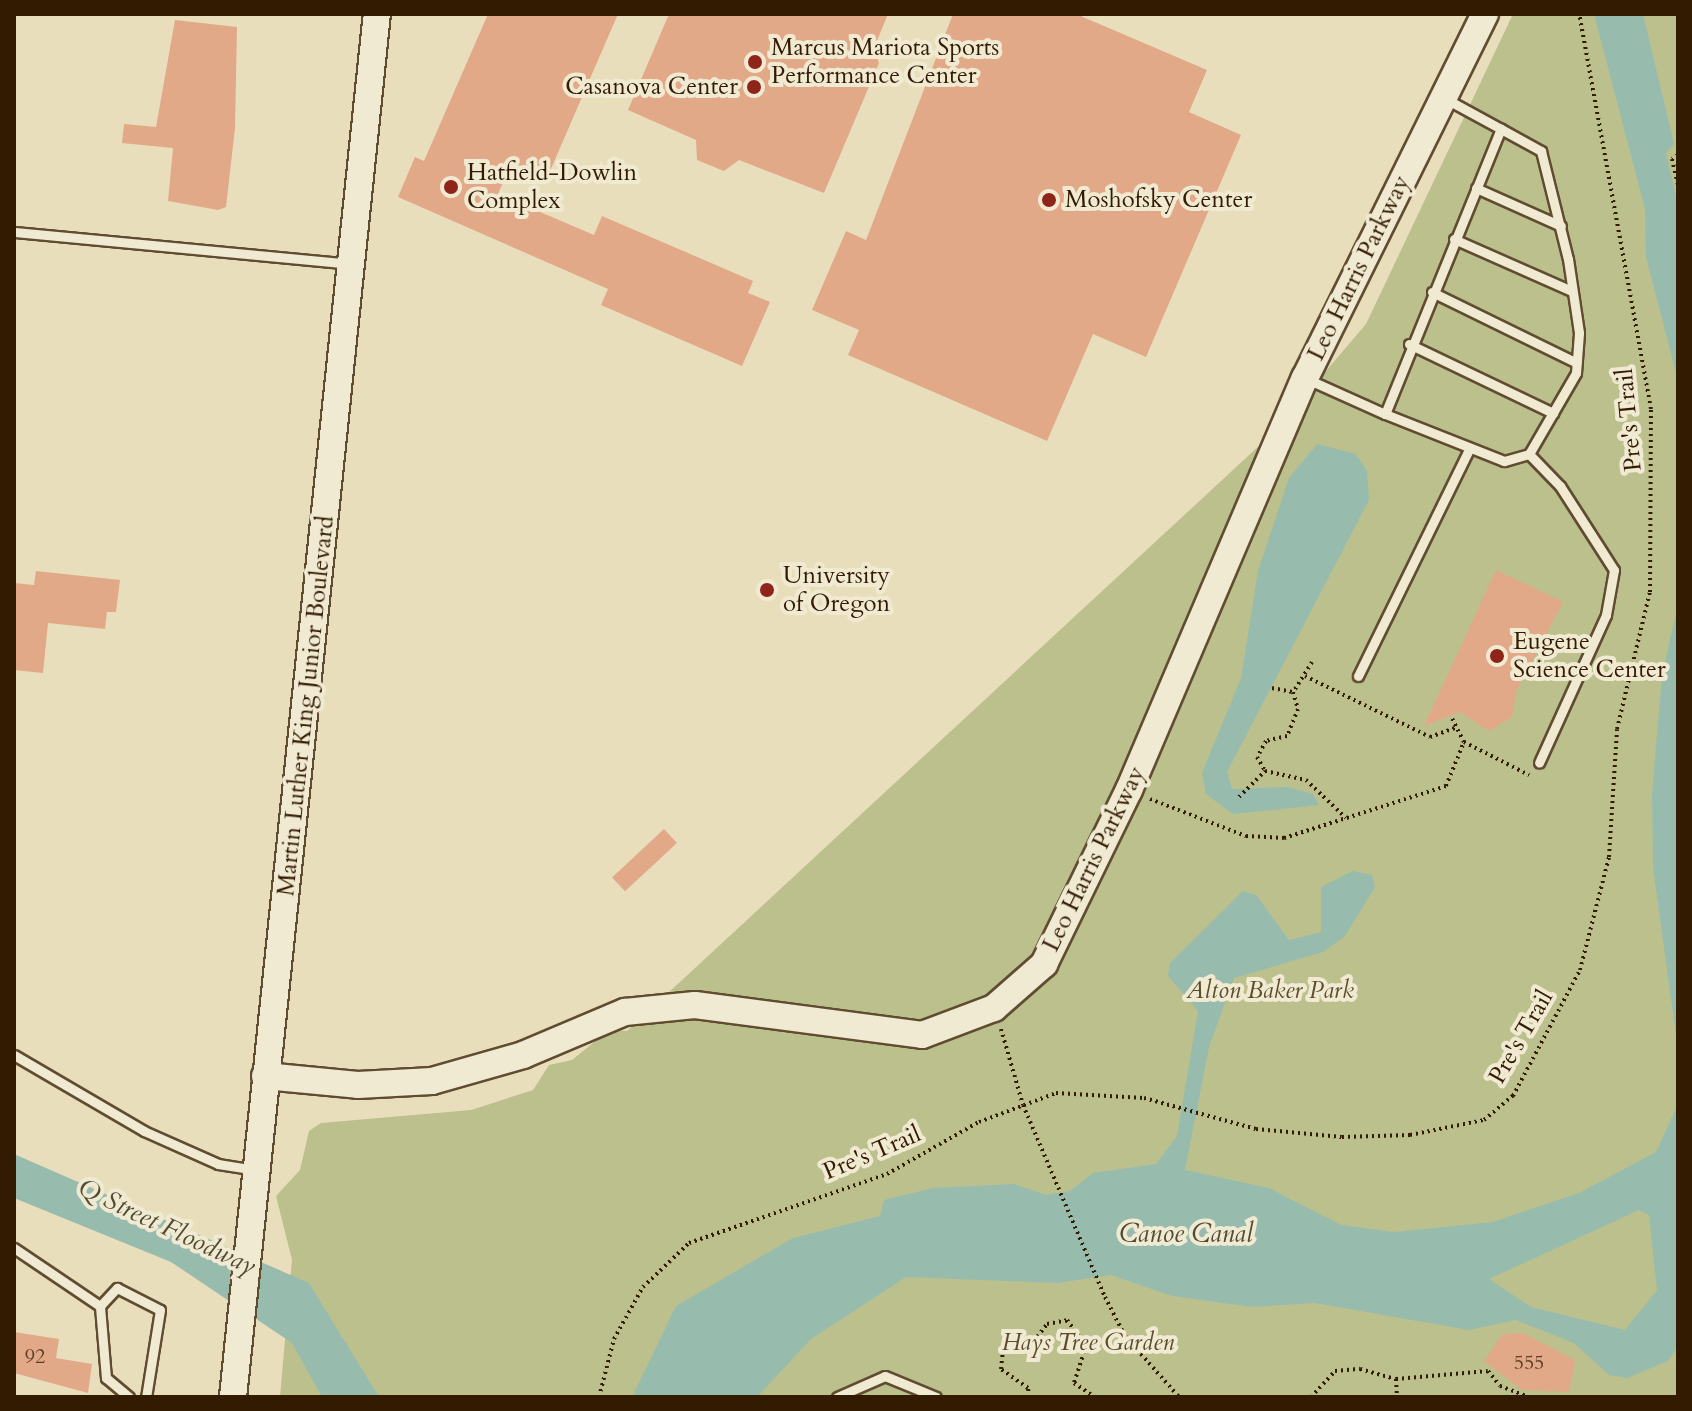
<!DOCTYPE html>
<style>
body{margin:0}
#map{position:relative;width:1692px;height:1411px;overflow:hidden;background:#e9debb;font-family:Cardo,serif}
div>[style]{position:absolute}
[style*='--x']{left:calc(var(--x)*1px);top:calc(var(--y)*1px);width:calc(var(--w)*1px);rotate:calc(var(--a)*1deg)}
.green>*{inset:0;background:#bbc08d}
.water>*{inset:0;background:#97bcad}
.building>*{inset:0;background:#e2a988;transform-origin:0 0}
.path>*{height:4px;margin-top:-2px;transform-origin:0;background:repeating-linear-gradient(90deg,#331b02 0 2px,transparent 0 6px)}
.roads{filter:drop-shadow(2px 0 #604c30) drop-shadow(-2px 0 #604c30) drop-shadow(0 2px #604c30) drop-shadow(0 -2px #604c30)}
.lane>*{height:9px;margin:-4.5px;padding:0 4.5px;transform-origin:4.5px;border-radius:4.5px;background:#f1ead3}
.secondary>*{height:26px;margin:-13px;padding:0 13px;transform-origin:13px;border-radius:13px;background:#f1ead3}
.dots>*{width:22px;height:22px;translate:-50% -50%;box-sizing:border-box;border:4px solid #f1ead3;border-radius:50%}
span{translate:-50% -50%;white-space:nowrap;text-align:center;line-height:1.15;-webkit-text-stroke:8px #f1ead3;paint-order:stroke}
.number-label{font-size:20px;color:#5f3e24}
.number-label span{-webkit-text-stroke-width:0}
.poi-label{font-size:24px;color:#331b02}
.left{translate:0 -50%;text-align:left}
.right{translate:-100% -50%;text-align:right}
.street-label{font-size:24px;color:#331b02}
.park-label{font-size:24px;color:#5c4d2c;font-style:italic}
.water-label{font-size:26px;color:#514b35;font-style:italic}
.frame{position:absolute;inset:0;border:16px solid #331b02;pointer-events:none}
</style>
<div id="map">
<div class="green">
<div style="clip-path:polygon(1513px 14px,1678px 14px,1678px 1397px,280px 1397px,292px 1260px,276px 1196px,300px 1170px,309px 1131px,321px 1123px,471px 1110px,533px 1090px,549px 1065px,572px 1060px,609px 1030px,627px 1031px,1274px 432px,1366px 324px)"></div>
</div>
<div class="water">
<div style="clip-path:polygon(1594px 14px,1643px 14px,1674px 144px,1666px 153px,1678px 205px,1678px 381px,1646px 257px,1645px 209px)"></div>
<div style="clip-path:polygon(1317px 444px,1356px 454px,1367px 471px,1369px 500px,1227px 772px,1232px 789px,1287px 787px,1313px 794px,1319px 805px,1233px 814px,1206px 794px,1202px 773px,1241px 678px,1258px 571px,1289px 478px)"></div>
<div style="clip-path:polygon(1678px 604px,1678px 1050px,1653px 867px,1652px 794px,1662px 675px)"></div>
<div style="clip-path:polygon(evenodd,1353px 871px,1372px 875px,1375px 887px,1345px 936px,1323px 952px,1234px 978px,1209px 1047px,1185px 1170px,1269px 1188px,1341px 1225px,1394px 1232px,1493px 1222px,1579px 1193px,1656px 1152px,1678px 1104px,1678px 1346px,1668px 1361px,1627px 1378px,1609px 1375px,1574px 1343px,1516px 1320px,1469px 1330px,1315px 1303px,1252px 1307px,1172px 1296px,1111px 1275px,1057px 1283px,906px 1277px,811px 1339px,757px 1397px,632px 1397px,676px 1306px,793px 1238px,880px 1216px,884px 1200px,933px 1188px,1014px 1184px,1046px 1195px,1070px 1191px,1093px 1173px,1156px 1164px,1177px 1136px,1198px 1011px,1168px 976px,1170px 963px,1243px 891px,1256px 895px,1289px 940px,1321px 932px,1321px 887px,1353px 871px,1639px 1210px,1649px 1215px,1657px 1290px,1625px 1330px,1531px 1307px,1489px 1279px,1639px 1210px)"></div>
<div style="clip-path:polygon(14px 1154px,309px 1283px,379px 1397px,322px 1397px,292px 1343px,171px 1262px,14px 1198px)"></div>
</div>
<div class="building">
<div style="clip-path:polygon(488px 14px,618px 14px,547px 178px,512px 162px,498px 194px,594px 235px,602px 216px,753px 281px,748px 293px,770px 302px,742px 366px,601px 305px,608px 289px,398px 197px,415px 157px,424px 161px)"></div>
<div style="clip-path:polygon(669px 14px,888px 14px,874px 48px,879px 63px,824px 193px,739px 160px,724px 171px,697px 160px,696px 140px,628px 110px)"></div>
<div style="clip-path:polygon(953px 14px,1076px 14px,1207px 70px,1189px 112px,1241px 135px,1146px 357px,1093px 334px,1047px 441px,848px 355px,859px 330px,812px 310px,846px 231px,866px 240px)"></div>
<div style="clip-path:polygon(175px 20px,237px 27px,235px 128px,226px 207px,218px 210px,168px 201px,173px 148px,122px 143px,124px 124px,156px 127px)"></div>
<div style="clip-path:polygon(1496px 570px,1563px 602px,1516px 692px,1512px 717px,1489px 731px,1460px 712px,1424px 726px)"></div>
<div style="clip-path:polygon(36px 571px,120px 580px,116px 612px,107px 612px,105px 629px,48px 623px,43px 673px,14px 670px,14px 583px,34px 585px)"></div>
<div style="left:664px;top:829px;width:19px;height:71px;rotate:47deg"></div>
<div style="clip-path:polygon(14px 1332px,59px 1339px,56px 1358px,92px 1364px,88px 1393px,14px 1373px)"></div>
<div style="clip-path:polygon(1523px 1333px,1575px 1360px,1569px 1392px,1522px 1390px,1484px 1361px,1503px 1334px)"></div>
</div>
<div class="path">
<div style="--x:1678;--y:155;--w:7;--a:146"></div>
<div style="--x:1672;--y:159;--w:27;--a:77"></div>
<div style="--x:1312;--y:662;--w:36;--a:122"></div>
<div style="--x:1293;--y:692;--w:18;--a:74"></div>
<div style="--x:1298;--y:709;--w:29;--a:112"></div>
<div style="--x:1287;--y:736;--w:22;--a:167"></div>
<div style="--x:1266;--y:741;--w:18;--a:119"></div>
<div style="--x:1257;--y:757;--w:16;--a:60"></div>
<div style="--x:1265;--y:771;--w:42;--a:12.4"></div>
<div style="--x:1306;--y:780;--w:55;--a:43.5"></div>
<div style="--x:1305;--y:676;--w:139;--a:26"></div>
<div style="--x:1430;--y:737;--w:29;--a:-20"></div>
<div style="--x:1272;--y:688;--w:21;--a:11"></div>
<div style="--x:1464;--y:742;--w:73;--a:26.9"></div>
<div style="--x:1239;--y:797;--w:37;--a:-45"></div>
<div style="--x:1150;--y:799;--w:103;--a:21.1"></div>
<div style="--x:1246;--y:836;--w:38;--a:3"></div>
<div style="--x:1284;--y:838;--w:170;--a:-17.8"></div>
<div style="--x:1446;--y:786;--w:48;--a:-67.8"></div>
<div style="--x:1464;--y:742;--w:29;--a:-117"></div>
<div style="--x:1001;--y:1029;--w:79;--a:73.9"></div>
<div style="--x:1023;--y:1105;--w:209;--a:66.9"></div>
<div style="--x:1105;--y:1297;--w:44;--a:62.9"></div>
<div style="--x:1125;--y:1336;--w:81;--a:48.5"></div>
<div style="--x:1396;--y:1379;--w:18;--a:87"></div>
<div style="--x:599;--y:1397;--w:60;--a:-75.5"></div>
<div style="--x:614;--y:1339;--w:60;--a:-60.9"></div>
<div style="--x:643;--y:1287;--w:64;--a:-43.7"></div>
<div style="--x:689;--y:1243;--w:210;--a:-19.2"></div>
<div style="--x:887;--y:1174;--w:106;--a:-29.5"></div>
<div style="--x:979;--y:1122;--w:82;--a:-20.6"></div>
<div style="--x:1056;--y:1093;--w:88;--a:3.3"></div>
<div style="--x:1144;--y:1098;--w:116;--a:15.5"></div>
<div style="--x:1256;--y:1129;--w:86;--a:5.3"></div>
<div style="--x:1342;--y:1137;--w:68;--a:-1.7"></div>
<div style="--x:1410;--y:1135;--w:76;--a:-11.5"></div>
<div style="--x:1484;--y:1120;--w:38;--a:-40"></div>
<div style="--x:1513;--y:1096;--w:143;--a:-62"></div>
<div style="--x:1580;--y:970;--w:117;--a:-75.6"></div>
<div style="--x:1609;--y:857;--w:128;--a:-86.4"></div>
<div style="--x:1617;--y:729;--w:141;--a:-76.5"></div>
<div style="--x:1650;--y:592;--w:183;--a:-89.7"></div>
<div style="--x:1651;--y:409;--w:402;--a:-100.3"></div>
<div style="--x:1029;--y:1397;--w:9;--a:-96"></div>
<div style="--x:1028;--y:1388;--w:33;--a:-145"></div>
<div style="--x:1001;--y:1369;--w:18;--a:-84"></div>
<div style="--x:1003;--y:1351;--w:27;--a:-10"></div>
<div style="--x:1030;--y:1346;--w:28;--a:-52"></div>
<div style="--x:1047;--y:1324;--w:20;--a:-11"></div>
<div style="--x:1067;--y:1320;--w:32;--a:54"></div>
<div style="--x:1086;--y:1346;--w:39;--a:108"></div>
<div style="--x:1074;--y:1383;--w:25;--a:34"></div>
<div style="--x:1311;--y:1397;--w:35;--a:-47"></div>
<div style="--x:1335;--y:1371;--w:25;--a:-5"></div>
<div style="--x:1360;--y:1369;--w:37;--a:16"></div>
<div style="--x:1396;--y:1379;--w:92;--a:-5"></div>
<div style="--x:1488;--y:1371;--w:19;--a:51"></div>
<div style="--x:1500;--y:1386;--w:30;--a:21"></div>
<div style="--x:1556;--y:1397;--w:4;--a:0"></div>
</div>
<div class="roads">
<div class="lane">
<div style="--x:1446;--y:99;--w:63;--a:28.6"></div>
<div style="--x:1501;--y:129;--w:46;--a:28.8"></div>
<div style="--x:1541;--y:151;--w:111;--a:76"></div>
<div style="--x:1568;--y:259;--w:75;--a:81.5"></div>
<div style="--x:1579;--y:333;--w:40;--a:94.3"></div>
<div style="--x:1576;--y:373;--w:94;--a:120.1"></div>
<div style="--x:1529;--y:454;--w:26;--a:164"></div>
<div style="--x:1504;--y:461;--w:128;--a:-158.4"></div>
<div style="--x:1385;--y:414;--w:308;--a:-67.9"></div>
<div style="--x:1476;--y:188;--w:93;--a:24.1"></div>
<div style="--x:14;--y:232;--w:338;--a:5.4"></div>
<div style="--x:1454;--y:239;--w:129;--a:23.8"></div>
<div style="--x:1432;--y:292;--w:161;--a:26.1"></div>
<div style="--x:1409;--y:344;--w:160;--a:25.6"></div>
<div style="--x:1307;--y:379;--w:85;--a:24.2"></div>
<div style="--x:1529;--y:454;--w:45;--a:45.9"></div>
<div style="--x:1560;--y:486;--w:100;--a:57.3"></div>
<div style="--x:1614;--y:570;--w:46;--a:100.1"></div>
<div style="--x:1606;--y:615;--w:162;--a:114.4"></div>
<div style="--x:1358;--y:676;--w:253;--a:-63.9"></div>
<div style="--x:14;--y:1055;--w:151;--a:30.3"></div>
<div style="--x:144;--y:1131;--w:81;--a:24"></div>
<div style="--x:218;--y:1164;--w:36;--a:9"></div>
<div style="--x:14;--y:1248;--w:104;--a:34"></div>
<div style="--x:129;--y:1397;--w:30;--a:-140"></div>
<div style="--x:106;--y:1378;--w:72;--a:-94.8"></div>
<div style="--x:100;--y:1306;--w:25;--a:-47"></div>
<div style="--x:117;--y:1288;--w:48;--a:27.1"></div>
<div style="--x:160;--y:1310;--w:88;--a:99.1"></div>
<div style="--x:837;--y:1397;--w:52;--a:-23.6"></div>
<div style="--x:885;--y:1376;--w:55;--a:22.4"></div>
</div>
<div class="secondary">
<div style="--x:265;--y:1076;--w:93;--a:5.5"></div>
<div style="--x:358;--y:1085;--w:74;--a:-3.1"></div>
<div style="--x:432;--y:1081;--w:95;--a:-15.9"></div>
<div style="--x:523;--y:1055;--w:111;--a:-22.9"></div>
<div style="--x:625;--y:1012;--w:70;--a:-5.7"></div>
<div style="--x:695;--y:1005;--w:229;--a:7.5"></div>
<div style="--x:922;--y:1035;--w:77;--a:-20.6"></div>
<div style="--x:994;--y:1008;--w:67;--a:-41.3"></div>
<div style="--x:1044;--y:964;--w:194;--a:-64"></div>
<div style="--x:1129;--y:790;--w:448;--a:-66.9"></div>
<div style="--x:1305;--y:378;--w:406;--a:-63.7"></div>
<div style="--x:233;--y:1397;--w:1390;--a:-84.06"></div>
</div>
</div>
<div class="dots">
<div style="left:755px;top:62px;background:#8f2418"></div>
<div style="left:754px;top:87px;background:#8f2418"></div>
<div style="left:451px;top:187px;background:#8f2418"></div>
<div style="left:1049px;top:200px;background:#8f2418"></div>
<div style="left:767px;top:590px;background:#8f2418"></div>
<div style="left:1497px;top:656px;background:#8f2418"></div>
</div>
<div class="number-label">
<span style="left:35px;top:1356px">92</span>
<span style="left:1529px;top:1362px">555</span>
</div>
<div class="poi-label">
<span class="left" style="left:771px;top:62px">Marcus Mariota Sports<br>Performance Center</span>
<span class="right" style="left:738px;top:87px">Casanova Center</span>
<span class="left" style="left:467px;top:187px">Hatfield-Dowlin<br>Complex</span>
<span class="left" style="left:1065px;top:200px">Moshofsky Center</span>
<span class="left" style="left:783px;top:590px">University<br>of Oregon</span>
<span class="left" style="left:1513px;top:656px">Eugene<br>Science Center</span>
</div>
<div class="street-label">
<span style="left:1359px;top:268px;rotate:-64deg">Leo Harris Parkway</span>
<span style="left:1629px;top:420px;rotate:-95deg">Pre's Trail</span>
<span style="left:306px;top:706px;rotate:-84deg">Martin Luther King Junior Boulevard</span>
<span style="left:1094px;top:859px;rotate:-64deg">Leo Harris Parkway</span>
<span style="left:1521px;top:1037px;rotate:-60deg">Pre's Trail</span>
<span style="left:872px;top:1153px;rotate:-23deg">Pre's Trail</span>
</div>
<div class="park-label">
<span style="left:1270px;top:991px">Alton Baker Park</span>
<span style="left:1088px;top:1343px">Hays Tree Garden</span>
</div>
<div class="water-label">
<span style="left:167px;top:1227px;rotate:25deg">Q Street Floodway</span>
<span style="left:1186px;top:1234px">Canoe Canal</span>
</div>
<div class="frame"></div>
</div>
